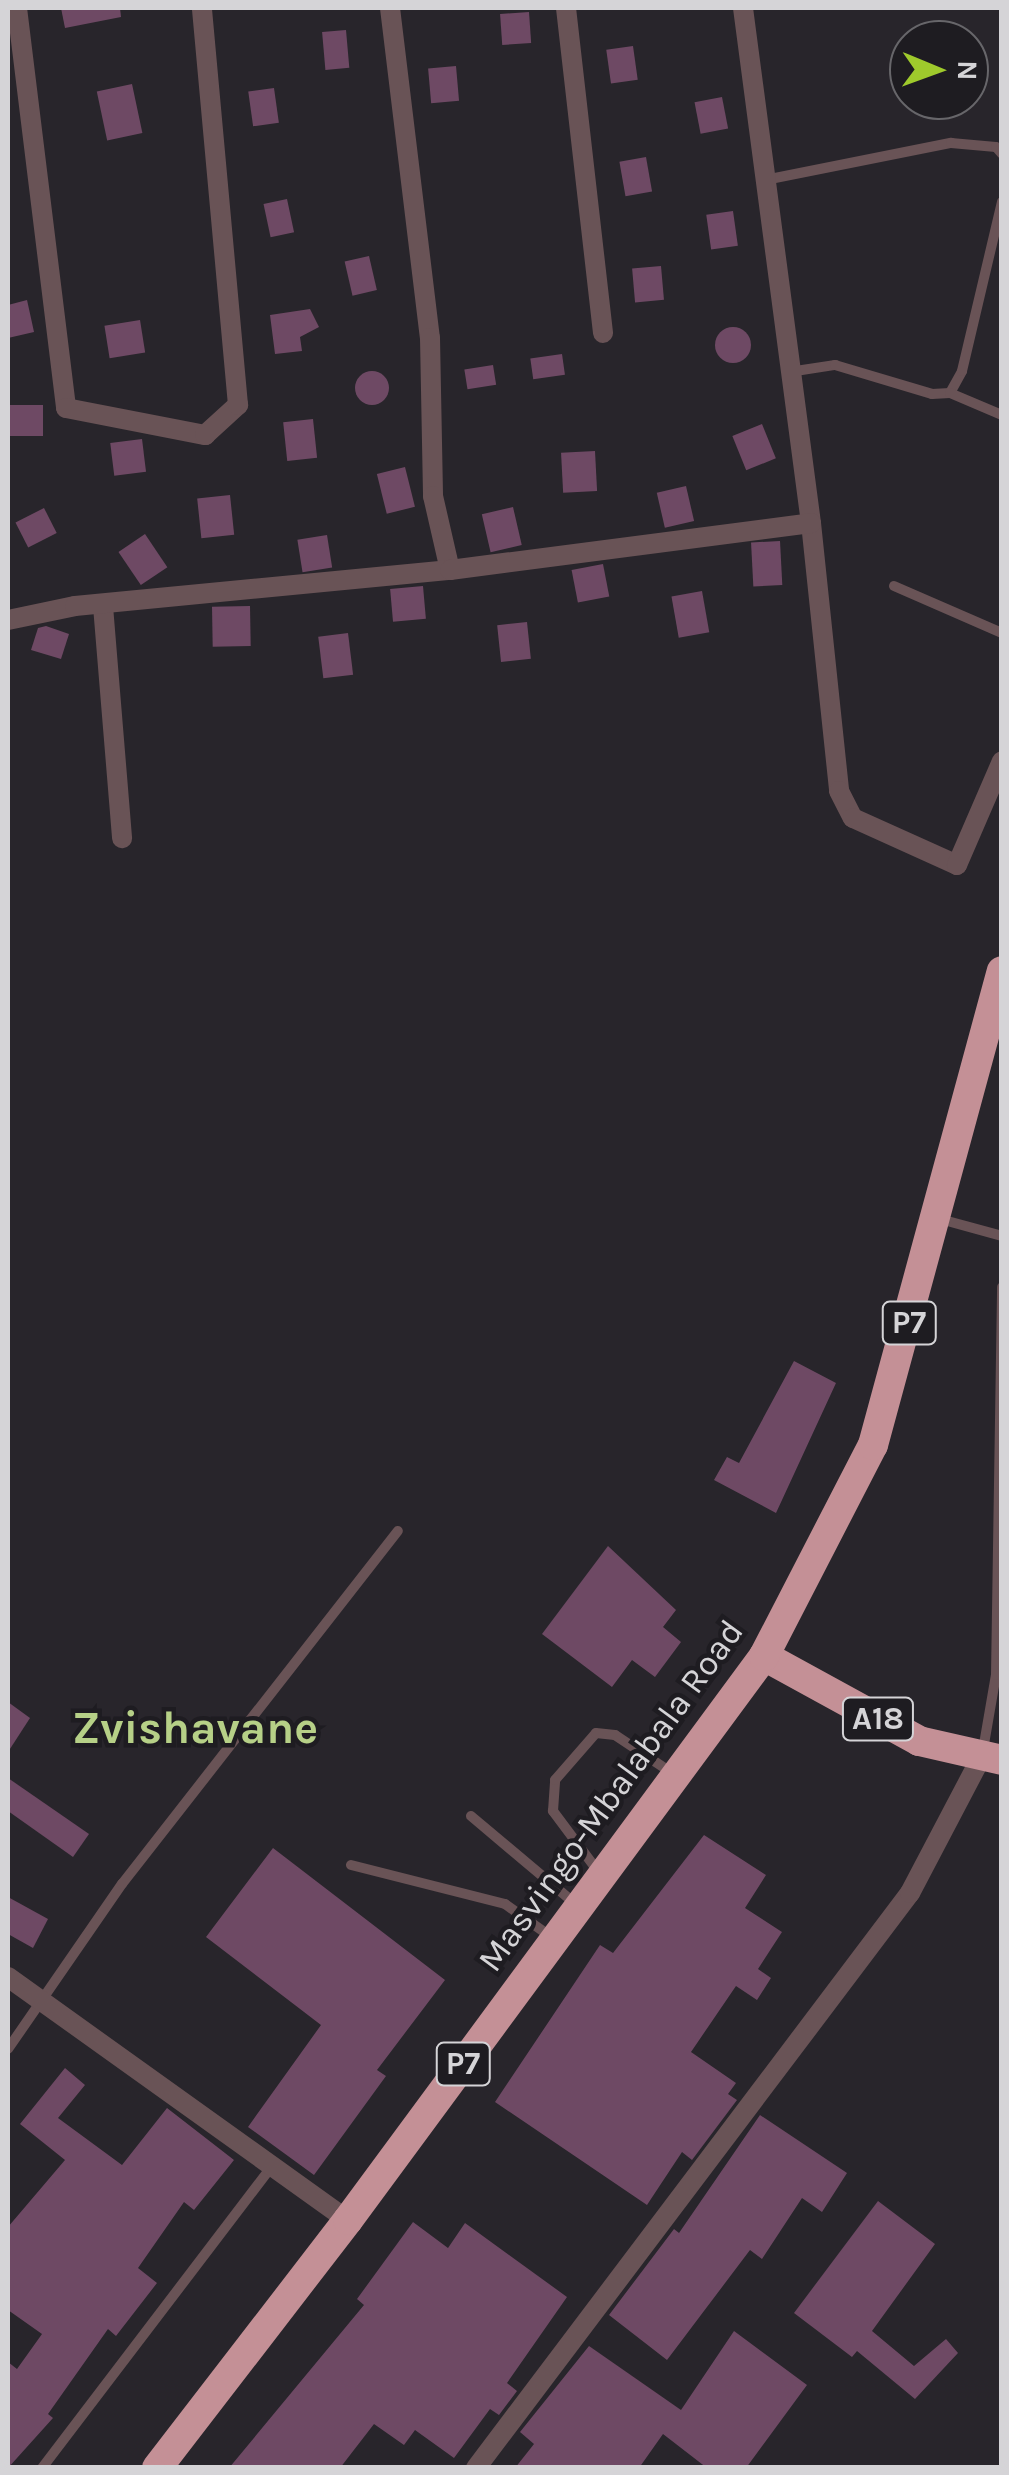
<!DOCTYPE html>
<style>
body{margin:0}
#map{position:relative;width:1009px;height:2475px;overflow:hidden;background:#28252b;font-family:Karla,sans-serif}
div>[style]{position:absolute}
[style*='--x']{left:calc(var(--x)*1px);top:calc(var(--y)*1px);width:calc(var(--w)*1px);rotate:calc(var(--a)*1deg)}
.building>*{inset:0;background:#6e4964;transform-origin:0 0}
.round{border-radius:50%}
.lane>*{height:10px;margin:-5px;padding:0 5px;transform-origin:5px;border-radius:5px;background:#695356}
.street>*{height:20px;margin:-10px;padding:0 10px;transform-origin:10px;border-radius:10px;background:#695356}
.highway>*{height:30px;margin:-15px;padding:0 15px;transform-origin:15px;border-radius:15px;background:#c49096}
span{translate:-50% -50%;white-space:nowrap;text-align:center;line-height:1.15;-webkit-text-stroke:9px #1e1c21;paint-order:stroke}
.shield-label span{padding:2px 8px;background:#1e1c21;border:2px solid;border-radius:8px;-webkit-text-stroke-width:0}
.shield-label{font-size:32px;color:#d5d4d7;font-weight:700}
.street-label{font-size:35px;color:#d5d4d7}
.district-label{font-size:45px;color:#b6d087;font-weight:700}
.frame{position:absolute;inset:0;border:10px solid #d5d4d7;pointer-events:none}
.north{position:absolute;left:889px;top:20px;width:100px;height:100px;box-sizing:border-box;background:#1e1c21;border:2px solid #67666a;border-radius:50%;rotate:91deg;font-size:28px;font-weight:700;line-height:40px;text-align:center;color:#d5d4d7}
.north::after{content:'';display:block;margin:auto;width:35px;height:45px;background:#9fca2c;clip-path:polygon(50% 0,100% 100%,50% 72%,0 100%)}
</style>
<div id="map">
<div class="building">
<div style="clip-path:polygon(61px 8px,120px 8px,121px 17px,65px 28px)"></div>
<div style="left:529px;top:12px;width:31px;height:29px;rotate:86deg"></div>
<div style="left:346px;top:30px;width:38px;height:24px;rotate:85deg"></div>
<div style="left:633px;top:46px;width:34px;height:27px;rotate:82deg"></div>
<div style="left:456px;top:66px;width:35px;height:28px;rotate:85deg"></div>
<div style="left:132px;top:84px;width:50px;height:36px;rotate:78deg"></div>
<div style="left:274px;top:88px;width:35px;height:26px;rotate:82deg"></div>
<div style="left:722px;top:97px;width:32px;height:28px;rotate:79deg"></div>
<div style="left:646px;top:157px;width:35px;height:27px;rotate:80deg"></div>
<div style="left:287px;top:199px;width:34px;height:24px;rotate:78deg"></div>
<div style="left:733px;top:211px;width:35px;height:27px;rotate:82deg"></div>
<div style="left:369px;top:256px;width:35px;height:25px;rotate:77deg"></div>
<div style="left:661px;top:266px;width:34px;height:29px;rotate:85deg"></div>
<div style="clip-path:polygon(27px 300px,34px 332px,8px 338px,8px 305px)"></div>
<div style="clip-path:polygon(310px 309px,319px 327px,300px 337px,302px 351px,275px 354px,270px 315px)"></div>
<div style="left:140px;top:320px;width:33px;height:36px;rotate:81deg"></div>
<div class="round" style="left:715px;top:327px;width:36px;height:36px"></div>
<div style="left:562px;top:354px;width:21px;height:32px;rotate:82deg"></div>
<div style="left:493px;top:365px;width:20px;height:29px;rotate:81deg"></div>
<div class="round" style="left:355px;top:371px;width:34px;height:34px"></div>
<div style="left:8px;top:405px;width:35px;height:31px"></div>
<div style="left:313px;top:419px;width:39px;height:30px;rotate:84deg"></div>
<div style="left:762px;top:424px;width:37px;height:32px;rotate:68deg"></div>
<div style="left:142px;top:439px;width:33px;height:32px;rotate:83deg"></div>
<div style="left:595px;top:451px;width:40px;height:34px;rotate:87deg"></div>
<div style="left:405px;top:467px;width:41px;height:29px;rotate:76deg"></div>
<div style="left:686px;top:486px;width:36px;height:30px;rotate:77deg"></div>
<div style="left:230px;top:495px;width:40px;height:33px;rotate:84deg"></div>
<div style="left:513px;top:507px;width:39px;height:32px;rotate:77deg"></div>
<div style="left:44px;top:508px;width:28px;height:32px;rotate:63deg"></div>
<div style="left:145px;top:534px;width:40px;height:32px;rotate:56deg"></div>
<div style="left:327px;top:535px;width:33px;height:30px;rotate:81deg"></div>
<div style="left:780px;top:541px;width:44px;height:29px;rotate:87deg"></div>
<div style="left:603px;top:564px;width:33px;height:32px;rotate:79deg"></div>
<div style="left:423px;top:586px;width:33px;height:33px;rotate:85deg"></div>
<div style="left:702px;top:591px;width:42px;height:31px;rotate:80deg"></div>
<div style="left:250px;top:606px;width:40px;height:38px;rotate:89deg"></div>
<div style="left:527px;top:622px;width:37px;height:30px;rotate:84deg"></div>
<div style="clip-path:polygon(46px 626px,69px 634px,61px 659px,31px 650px,38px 628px)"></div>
<div style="left:348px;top:633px;width:42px;height:30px;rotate:83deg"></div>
<div style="clip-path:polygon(794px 1361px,836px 1383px,776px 1513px,714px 1480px,727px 1457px,739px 1463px)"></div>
<div style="clip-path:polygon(608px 1546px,676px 1610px,663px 1627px,681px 1642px,655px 1677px,632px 1660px,612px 1687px,542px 1634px)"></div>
<div style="clip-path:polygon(8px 1702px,30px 1718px,8px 1752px)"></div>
<div style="clip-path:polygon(8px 1778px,89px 1834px,73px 1857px,8px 1811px)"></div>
<div style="clip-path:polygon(704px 1835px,766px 1875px,745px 1908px,782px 1932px,758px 1969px,771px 1978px,757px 2000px,736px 1986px,691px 2052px,736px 2083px,728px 2094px,737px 2100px,692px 2160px,682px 2152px,647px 2205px,495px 2102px,600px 1945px,613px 1953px)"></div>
<div style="clip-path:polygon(273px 1848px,445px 1980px,377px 2070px,386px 2076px,314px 2175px,248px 2127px,321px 2025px,206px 1937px)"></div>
<div style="clip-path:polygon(8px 1897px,48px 1919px,33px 1948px,8px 1934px)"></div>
<div style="clip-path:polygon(65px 2068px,85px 2085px,58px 2118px,122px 2165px,167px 2108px,234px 2160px,194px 2210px,184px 2202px,138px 2268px,157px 2283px,116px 2336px,108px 2329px,48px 2414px,53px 2418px,8px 2468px,8px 2362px,17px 2369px,42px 2334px,8px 2310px,8px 2227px,65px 2160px,20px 2124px)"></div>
<div style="clip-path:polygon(760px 2115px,847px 2173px,822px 2212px,802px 2198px,762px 2259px,750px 2250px,667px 2360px,609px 2315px,674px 2229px,679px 2233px)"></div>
<div style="clip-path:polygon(878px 2201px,935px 2244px,872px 2331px,914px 2366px,946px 2339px,958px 2353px,915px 2399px,857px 2351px,852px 2357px,794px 2313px)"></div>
<div style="clip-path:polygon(413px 2222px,448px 2248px,465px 2223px,567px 2297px,507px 2383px,517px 2391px,499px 2415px,490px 2409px,454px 2458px,415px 2430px,404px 2445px,374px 2424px,340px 2468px,229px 2468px,364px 2305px,357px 2299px)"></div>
<div style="clip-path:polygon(734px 2331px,807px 2385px,746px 2468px,707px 2468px,663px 2434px,639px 2468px,515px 2468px,534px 2444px,520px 2432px,589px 2346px,681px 2410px)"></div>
</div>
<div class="lane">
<div style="--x:765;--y:180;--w:190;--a:-11.3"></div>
<div style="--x:951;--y:143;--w:45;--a:5.1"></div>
<div style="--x:996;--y:147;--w:9;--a:49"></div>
<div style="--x:789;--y:372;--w:47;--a:-8.7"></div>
<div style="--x:835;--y:365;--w:101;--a:16.6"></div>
<div style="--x:932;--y:394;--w:18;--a:-3"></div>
<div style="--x:950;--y:393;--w:25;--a:-61"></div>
<div style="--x:962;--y:371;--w:174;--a:-76.7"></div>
<div style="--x:950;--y:393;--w:56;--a:22.9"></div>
<div style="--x:894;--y:586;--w:118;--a:23.5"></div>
<div style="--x:940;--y:1219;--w:64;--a:15.3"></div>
<div style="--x:983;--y:1750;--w:76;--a:-80.2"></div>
<div style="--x:996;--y:1675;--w:388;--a:-89.1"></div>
<div style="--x:471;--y:1816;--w:140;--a:40.1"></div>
<div style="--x:351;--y:1865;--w:159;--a:14.2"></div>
<div style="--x:505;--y:1904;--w:60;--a:35.5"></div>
<div style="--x:600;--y:1874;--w:79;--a:-126.7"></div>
<div style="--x:553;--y:1811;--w:31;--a:-86"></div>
<div style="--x:555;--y:1780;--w:62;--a:-48.9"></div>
<div style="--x:596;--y:1733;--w:19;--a:6"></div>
<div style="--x:615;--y:1735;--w:72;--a:33.7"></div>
<div style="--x:8;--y:2049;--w:201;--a:-55.4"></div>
<div style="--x:122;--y:1884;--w:448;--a:-52"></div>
<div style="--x:42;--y:2468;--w:380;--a:-52.7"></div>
</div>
<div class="street">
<div style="--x:17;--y:8;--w:403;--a:83"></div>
<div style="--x:66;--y:408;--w:142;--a:11"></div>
<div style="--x:205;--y:435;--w:45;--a:-42.3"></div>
<div style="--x:238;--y:405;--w:399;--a:-95.2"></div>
<div style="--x:390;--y:8;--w:332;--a:83.1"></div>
<div style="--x:430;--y:338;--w:158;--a:88.9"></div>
<div style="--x:433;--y:496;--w:76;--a:77.1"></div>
<div style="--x:566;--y:8;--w:327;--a:83.5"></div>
<div style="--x:743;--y:8;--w:519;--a:82.48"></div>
<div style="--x:811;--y:523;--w:269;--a:84"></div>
<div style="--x:839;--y:791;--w:30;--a:63"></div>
<div style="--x:853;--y:818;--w:114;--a:24.3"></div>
<div style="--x:957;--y:865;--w:113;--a:-66.6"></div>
<div style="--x:103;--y:606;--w:233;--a:85.3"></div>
<div style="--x:8;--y:620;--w:68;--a:-11.8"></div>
<div style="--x:75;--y:606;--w:377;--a:-5.5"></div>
<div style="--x:450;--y:570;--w:364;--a:-7.4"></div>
<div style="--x:8;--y:1977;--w:418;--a:35.6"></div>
<div style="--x:476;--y:2468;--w:720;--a:-52.96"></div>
<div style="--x:910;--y:1893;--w:155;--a:-62.3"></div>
</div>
<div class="highway">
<div style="--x:764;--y:1656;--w:177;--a:28.7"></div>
<div style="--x:919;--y:1741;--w:85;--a:12.9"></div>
<div style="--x:157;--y:2468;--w:313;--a:-52.4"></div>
<div style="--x:348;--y:2220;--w:701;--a:-53.59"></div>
<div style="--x:764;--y:1656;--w:237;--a:-62.7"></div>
<div style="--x:873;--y:1445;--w:491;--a:-74.8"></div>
</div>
<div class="shield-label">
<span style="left:909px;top:1323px">P7</span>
<span style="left:878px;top:1719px">A18</span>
<span style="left:463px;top:2064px">P7</span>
</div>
<div class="street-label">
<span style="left:611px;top:1796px;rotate:-54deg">Masvingo-Mbalabala Road</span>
</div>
<div class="district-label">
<span style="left:195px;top:1729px">Zvishavane</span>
</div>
<div class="frame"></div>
<div class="north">N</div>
</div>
